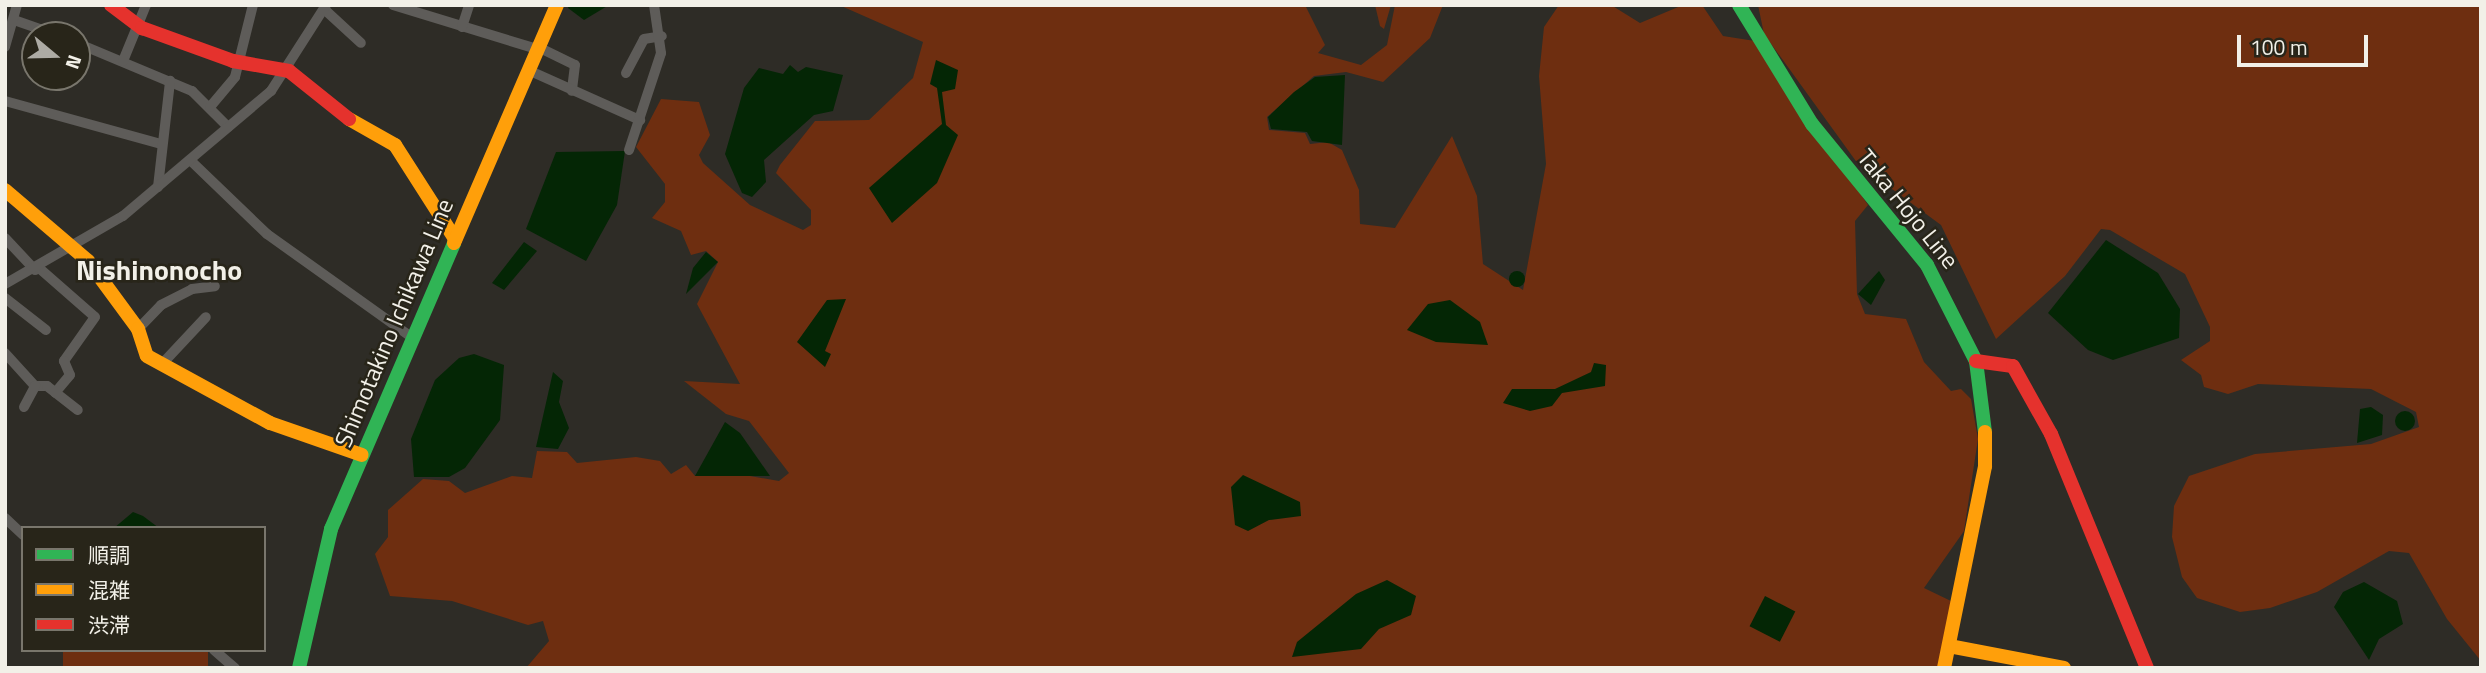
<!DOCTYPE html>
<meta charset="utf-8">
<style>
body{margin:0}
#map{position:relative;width:2486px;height:673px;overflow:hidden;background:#2e2c26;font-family:"Titillium Web","Noto Sans JP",sans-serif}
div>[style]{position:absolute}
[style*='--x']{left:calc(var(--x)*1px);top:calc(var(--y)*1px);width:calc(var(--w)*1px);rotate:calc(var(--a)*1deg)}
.green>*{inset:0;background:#6e2e10;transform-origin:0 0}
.water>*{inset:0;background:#042605;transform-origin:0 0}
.round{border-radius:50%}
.street>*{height:10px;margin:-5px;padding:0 5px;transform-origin:5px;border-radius:5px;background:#5e5c59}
.fast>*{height:14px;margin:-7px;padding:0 7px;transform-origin:7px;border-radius:7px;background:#30b455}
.slow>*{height:14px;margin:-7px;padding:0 7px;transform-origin:7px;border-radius:7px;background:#ff9f0a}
.jam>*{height:14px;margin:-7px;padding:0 7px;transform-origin:7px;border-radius:7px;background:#e5322d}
span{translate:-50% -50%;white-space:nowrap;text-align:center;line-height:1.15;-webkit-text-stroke:5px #282519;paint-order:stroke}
.street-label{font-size:24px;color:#f2f0e8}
.quarter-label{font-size:28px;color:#f2f0e8;font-weight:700}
.frame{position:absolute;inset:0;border:7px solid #f2f0e8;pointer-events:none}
.legend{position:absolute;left:21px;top:526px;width:245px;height:126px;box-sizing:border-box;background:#282519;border:2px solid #79766c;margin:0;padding:9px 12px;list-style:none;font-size:21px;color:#f2f0e8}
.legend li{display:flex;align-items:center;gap:14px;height:35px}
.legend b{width:35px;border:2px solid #79766c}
.north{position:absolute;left:21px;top:21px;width:70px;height:70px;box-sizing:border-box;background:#282519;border:2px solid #79766c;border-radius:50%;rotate:109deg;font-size:19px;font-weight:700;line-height:28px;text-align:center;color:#f2f0e8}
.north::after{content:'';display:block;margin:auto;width:24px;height:32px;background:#adaba4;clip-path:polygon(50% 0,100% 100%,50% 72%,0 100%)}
.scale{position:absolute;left:2237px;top:35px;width:131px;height:32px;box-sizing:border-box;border:4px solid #f2f0e8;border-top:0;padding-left:9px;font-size:21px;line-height:24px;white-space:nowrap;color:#f2f0e8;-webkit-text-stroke:5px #282519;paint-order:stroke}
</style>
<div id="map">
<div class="green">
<div style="clip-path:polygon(839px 5px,1305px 5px,1325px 45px,1318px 53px,1361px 65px,1387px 45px,1395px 5px,1443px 5px,1430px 38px,1383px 82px,1346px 72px,1314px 76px,1267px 117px,1269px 130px,1305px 133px,1310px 144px,1328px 142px,1342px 150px,1359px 190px,1360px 224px,1395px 228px,1452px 136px,1477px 196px,1483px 264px,1523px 290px,1546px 164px,1539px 76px,1544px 27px,1559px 5px,1611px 5px,1640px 23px,1683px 5px,1702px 5px,1723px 36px,1755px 41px,1868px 205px,1855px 221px,1857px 294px,1865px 314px,1906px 319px,1924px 362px,1951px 391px,1961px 389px,1971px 399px,1978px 439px,1964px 531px,1924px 588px,1951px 601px,1940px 668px,526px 668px,549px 641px,543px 621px,528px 625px,452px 601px,390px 596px,375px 554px,388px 537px,388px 510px,423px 479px,449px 481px,465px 493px,512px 476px,532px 478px,537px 451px,567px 452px,577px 463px,636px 457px,660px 461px,671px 474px,686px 465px,695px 476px,733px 473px,779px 481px,789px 473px,749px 421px,726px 414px,684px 381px,740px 384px,697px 304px,718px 262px,706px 251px,691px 255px,681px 231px,652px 218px,665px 202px,665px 184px,636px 147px,661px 99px,699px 102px,710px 135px,699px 155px,703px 163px,750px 205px,803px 230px,811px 225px,811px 210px,776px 173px,780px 165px,815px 121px,869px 120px,913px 78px,923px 42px)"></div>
<div style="clip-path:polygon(1375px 5px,1391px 5px,1384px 29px,1380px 26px)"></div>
<div style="clip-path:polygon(1758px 5px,2481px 5px,2481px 661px,2447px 619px,2409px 553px,2389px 551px,2317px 592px,2270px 608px,2240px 612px,2197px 598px,2182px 577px,2172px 537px,2174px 506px,2189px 476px,2255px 454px,2371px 444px,2419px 427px,2416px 412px,2371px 389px,2258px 384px,2228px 394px,2204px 387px,2201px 375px,2181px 360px,2210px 341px,2210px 327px,2185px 274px,2110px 230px,2101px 229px,2065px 276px,1996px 339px,1941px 225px,1858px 164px,1764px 34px)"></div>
<div style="left:63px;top:650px;width:145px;height:18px"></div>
</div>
<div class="water">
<div style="clip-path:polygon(609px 5px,584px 20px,568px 8px,569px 5px)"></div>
<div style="clip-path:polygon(936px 60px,958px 70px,955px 89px,942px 92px,946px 125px,958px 135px,937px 183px,892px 223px,869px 188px,942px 124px,937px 88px,930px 84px)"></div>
<div style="clip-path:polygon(790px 65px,798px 72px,806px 67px,843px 75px,833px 111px,814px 115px,764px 160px,766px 182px,752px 197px,742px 193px,725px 154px,744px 88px,759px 68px,783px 74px)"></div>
<div style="clip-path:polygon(1345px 75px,1342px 145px,1312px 141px,1307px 132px,1271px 129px,1268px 117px,1294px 92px,1315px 77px)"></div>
<div style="clip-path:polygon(625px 151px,617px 205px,586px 261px,526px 229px,556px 152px)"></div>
<div style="clip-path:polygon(2106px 240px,2158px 273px,2180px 309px,2179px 338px,2113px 360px,2088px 350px,2048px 313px)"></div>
<div style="clip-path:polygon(524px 242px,537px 251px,504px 290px,492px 283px)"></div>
<div style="clip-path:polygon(706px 252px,718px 262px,686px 294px,693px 268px)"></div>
<div style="clip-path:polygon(1879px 271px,1885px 280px,1871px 305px,1858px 294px)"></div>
<div class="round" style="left:1509px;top:271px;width:16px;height:16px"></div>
<div style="clip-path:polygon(846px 299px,825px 351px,831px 354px,825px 367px,797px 342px,827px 300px)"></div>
<div style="clip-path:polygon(1450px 300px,1480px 322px,1488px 345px,1436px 342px,1407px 330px,1428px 304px)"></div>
<div style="clip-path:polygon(474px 354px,504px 365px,500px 420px,465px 468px,449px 477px,414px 477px,411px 439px,435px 380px,459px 358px)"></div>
<div style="clip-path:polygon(1594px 363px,1606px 365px,1605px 386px,1562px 393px,1552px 406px,1530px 411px,1503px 403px,1512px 389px,1555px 389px,1591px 372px)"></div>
<div style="clip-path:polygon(553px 372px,563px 381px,559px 402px,569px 428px,558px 449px,536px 447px)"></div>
<div style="clip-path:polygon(2371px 407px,2383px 415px,2382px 435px,2357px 443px,2360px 409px)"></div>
<div class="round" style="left:2395px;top:411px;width:20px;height:20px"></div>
<div style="clip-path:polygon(725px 422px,740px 433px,770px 476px,695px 476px)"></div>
<div style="clip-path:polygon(1243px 475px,1300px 502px,1301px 516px,1269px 520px,1248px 531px,1235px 525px,1231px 487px)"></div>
<div style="clip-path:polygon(133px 512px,143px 516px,159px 528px,114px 528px)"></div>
<div style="clip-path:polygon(1387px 580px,1416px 596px,1411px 615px,1379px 629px,1361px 649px,1292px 657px,1297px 642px,1356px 594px)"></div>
<div style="clip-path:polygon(2364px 582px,2397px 601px,2403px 624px,2379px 639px,2369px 660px,2334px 607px,2343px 592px)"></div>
<div style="left:1765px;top:596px;width:34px;height:34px;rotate:27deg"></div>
</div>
<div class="street">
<div style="--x:393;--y:5;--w:151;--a:17"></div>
<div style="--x:324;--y:9;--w:50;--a:42.6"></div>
<div style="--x:14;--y:20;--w:46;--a:19.2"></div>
<div style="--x:462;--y:27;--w:23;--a:-72"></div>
<div style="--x:77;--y:43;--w:125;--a:22.7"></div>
<div style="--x:192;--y:91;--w:51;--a:45"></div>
<div style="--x:5;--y:47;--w:44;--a:-74.1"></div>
<div style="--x:538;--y:47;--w:41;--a:25.9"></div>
<div style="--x:575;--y:65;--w:26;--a:97"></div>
<div style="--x:123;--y:61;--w:61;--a:-67.7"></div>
<div style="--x:528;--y:70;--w:123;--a:24.1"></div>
<div style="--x:626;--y:73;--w:38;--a:-62"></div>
<div style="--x:644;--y:39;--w:18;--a:-9"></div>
<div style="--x:5;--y:101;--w:159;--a:15.4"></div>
<div style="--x:210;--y:107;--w:39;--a:-50"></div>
<div style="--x:235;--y:77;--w:74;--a:-76"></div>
<div style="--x:629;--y:150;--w:102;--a:-71.7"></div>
<div style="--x:661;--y:53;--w:49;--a:-98.3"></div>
<div style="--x:190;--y:160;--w:107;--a:43.9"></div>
<div style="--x:267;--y:234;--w:179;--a:35.5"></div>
<div style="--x:158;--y:187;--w:107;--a:-83.5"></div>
<div style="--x:5;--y:238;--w:44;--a:46.8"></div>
<div style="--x:39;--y:268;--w:74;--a:41.2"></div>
<div style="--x:95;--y:317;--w:54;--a:125.2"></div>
<div style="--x:64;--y:361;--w:15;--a:67"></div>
<div style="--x:70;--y:375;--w:23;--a:130"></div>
<div style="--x:5;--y:284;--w:136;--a:-30"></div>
<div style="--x:123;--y:216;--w:194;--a:-40.2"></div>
<div style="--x:271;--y:91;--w:102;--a:-57.4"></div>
<div style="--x:5;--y:298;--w:52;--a:38"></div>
<div style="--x:138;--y:329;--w:33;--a:-46"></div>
<div style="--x:161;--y:305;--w:35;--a:-27"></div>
<div style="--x:192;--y:289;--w:23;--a:-7"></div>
<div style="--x:5;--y:353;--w:45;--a:47.7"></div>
<div style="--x:35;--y:386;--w:12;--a:0"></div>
<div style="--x:47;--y:386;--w:39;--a:38"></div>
<div style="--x:162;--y:364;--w:64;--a:-46.9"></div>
<div style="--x:24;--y:407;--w:24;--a:-62"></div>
<div style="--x:5;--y:518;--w:25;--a:43"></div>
<div style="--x:214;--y:650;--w:28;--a:41"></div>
</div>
<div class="fast">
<div style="--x:1739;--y:5;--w:140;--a:58.5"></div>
<div style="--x:1812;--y:124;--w:182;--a:50.8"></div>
<div style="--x:1927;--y:265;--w:108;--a:63"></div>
<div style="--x:1976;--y:361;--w:72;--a:82.8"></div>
<div style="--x:299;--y:668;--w:143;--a:-77"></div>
<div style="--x:331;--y:529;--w:311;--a:-66.7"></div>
</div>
<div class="slow">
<div style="--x:349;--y:119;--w:53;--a:29.5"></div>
<div style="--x:395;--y:145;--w:112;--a:57.4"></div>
<div style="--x:5;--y:190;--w:109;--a:40.5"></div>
<div style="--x:88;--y:261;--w:84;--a:53.7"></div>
<div style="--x:138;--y:329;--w:28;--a:72"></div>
<div style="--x:147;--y:356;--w:140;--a:28.6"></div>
<div style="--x:270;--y:423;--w:97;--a:19.2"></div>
<div style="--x:454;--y:243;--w:259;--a:-66.6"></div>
<div style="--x:1949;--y:646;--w:117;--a:10.8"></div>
<div style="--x:1944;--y:668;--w:206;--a:-78.5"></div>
<div style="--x:1985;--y:466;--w:34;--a:-90"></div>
</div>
<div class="jam">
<div style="--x:111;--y:5;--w:39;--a:37"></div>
<div style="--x:142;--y:28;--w:97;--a:19.9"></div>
<div style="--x:233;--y:61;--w:57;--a:10.1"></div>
<div style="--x:289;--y:71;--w:77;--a:38.7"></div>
<div style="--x:1976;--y:361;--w:37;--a:8"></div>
<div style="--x:2013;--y:366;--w:78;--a:60.8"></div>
<div style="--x:2051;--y:434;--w:253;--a:67.7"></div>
</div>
<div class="street-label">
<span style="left:1908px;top:209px;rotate:51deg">Taka Hojo Line</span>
<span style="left:394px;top:323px;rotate:-67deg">Shimotakino Ichikawa Line</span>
</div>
<div class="quarter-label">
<span style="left:159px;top:270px">Nishinonocho</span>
</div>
<div class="frame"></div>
<ul class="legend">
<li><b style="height:9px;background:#30b455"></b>順調</li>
<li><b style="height:9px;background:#ff9f0a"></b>混雑</li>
<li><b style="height:9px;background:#e5322d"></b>渋滞</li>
</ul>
<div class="north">N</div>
<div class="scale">100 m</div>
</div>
